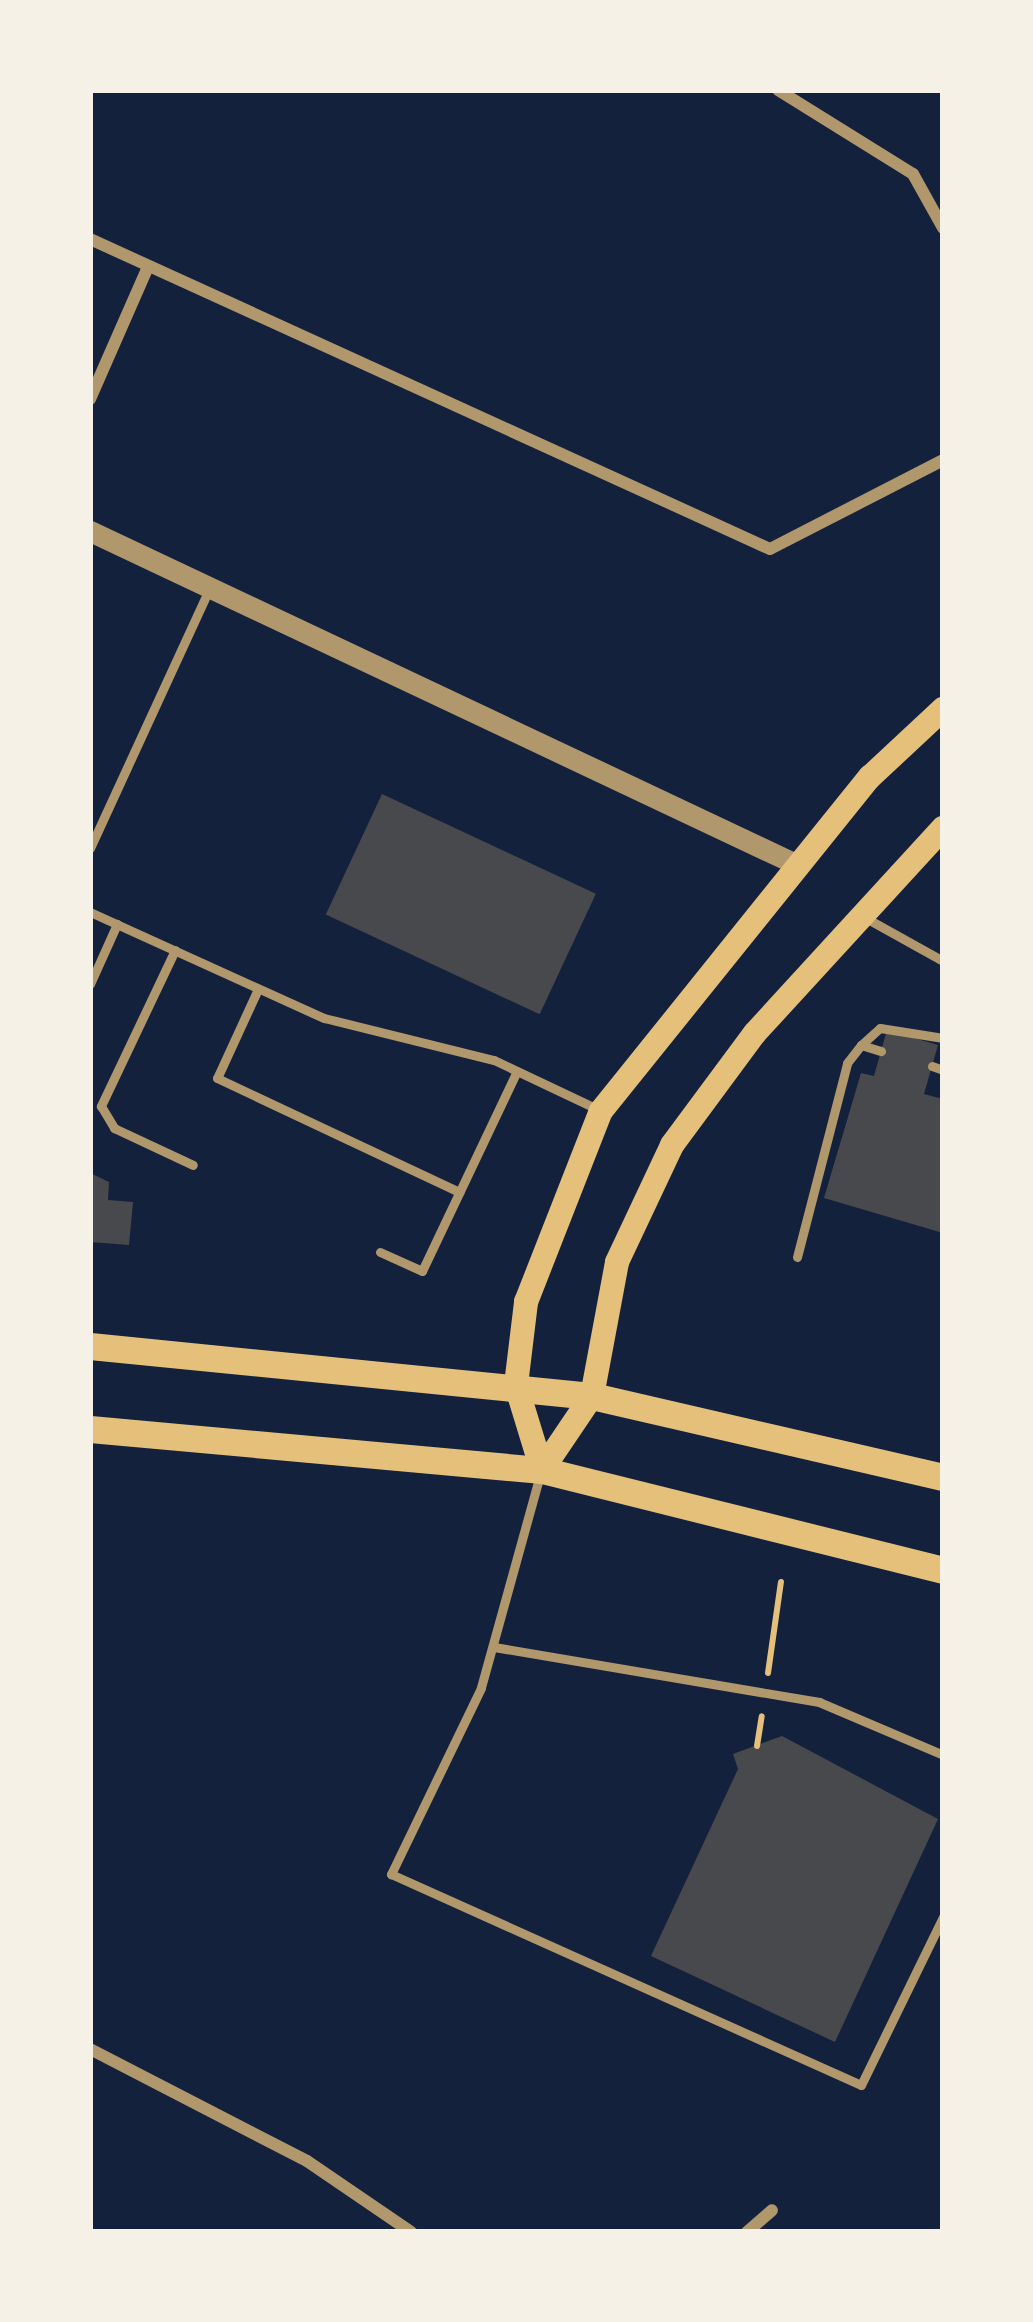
<!DOCTYPE html>
<style>
body{margin:0}
#map{position:relative;width:1033px;height:2322px;overflow:hidden;background:#14213d;font-family:Lato,sans-serif}
div>[style]{position:absolute}
[style*='--x']{left:calc(var(--x)*1px);top:calc(var(--y)*1px);width:calc(var(--w)*1px);rotate:calc(var(--a)*1deg)}
.building>*{inset:0;background:#48494c;transform-origin:0 0}
.path>*{height:6px;margin:-3px;padding:0 3px;transform-origin:3px;border-radius:3px;background:#e5c07b}
.service>*{height:9px;margin:-4.5px;padding:0 4.5px;transform-origin:4.5px;border-radius:4.5px;background:#b1986c}
.minor>*{height:12px;margin:-6px;padding:0 6px;transform-origin:6px;border-radius:6px;background:#b1986c}
.tertiary>*{height:21px;margin:-10.5px;padding:0 10.5px;transform-origin:10.5px;border-radius:10.5px;background:#b1986c}
.secondary>*{height:24px;margin:-12px;padding:0 12px;transform-origin:12px;border-radius:12px;background:#e5c07b}
.primary>*{height:27px;margin:-13.5px;padding:0 13.5px;transform-origin:13.5px;border-radius:13.5px;background:#e5c07b}
span{translate:-50% -50%;white-space:nowrap;text-align:center;line-height:1.15;-webkit-text-stroke:9px #f6f1e7;paint-order:stroke}
.frame{position:absolute;inset:0;border:93px solid #f6f1e7;pointer-events:none}
</style>
<div id="map">
<div class="building">
<div style="left:382px;top:794px;width:236px;height:133px;rotate:25deg"></div>
<div style="clip-path:polygon(887px 1030px,938px 1045px,924px 1094px,943px 1099px,943px 1233px,824px 1198px,861px 1073px,874px 1076px)"></div>
<div style="clip-path:polygon(90px 1173px,109px 1182px,108px 1200px,133px 1202px,129px 1245px,90px 1242px)"></div>
<div style="clip-path:polygon(782px 1736px,938px 1819px,835px 2042px,651px 1956px,738px 1769px,733px 1754px)"></div>
</div>
<div class="path">
<div style="--x:768;--y:1673;--w:92;--a:-81.9"></div>
<div style="--x:757;--y:1746;--w:30;--a:-81"></div>
</div>
<div class="service">
<div style="--x:90;--y:848;--w:287;--a:-65.3"></div>
<div style="--x:90;--y:912;--w:257;--a:24.4"></div>
<div style="--x:324;--y:1018;--w:175;--a:13.9"></div>
<div style="--x:494;--y:1060;--w:114;--a:25.4"></div>
<div style="--x:864;--y:917;--w:90;--a:29.1"></div>
<div style="--x:175;--y:950;--w:173;--a:115.4"></div>
<div style="--x:101;--y:1106;--w:26;--a:59"></div>
<div style="--x:114;--y:1128;--w:87;--a:25.1"></div>
<div style="--x:90;--y:984;--w:66;--a:-65.8"></div>
<div style="--x:258;--y:989;--w:98;--a:114.7"></div>
<div style="--x:217;--y:1078;--w:268;--a:25.2"></div>
<div style="--x:861;--y:1045;--w:25;--a:-42"></div>
<div style="--x:880;--y:1028;--w:64;--a:9"></div>
<div style="--x:932;--y:1066;--w:12;--a:20"></div>
<div style="--x:380;--y:1252;--w:46;--a:24.3"></div>
<div style="--x:422;--y:1271;--w:221;--a:-64.6"></div>
<div style="--x:797;--y:1257;--w:200;--a:-75.5"></div>
<div style="--x:847;--y:1063;--w:23;--a:-52"></div>
<div style="--x:861;--y:1045;--w:21;--a:17"></div>
<div style="--x:541;--y:1471;--w:225;--a:105.5"></div>
<div style="--x:481;--y:1688;--w:207;--a:115.8"></div>
<div style="--x:391;--y:1874;--w:515;--a:24.18"></div>
<div style="--x:861;--y:2085;--w:187;--a:-64"></div>
<div style="--x:494;--y:1647;--w:330;--a:9.6"></div>
<div style="--x:819;--y:1702;--w:135;--a:23.1"></div>
</div>
<div class="minor">
<div style="--x:778;--y:90;--w:159;--a:31.9"></div>
<div style="--x:913;--y:174;--w:62;--a:60.9"></div>
<div style="--x:90;--y:239;--w:747;--a:24.51"></div>
<div style="--x:770;--y:549;--w:195;--a:-27.2"></div>
<div style="--x:90;--y:399;--w:144;--a:-66.3"></div>
<div style="--x:90;--y:2049;--w:244;--a:27.3"></div>
<div style="--x:307;--y:2161;--w:126;--a:34.3"></div>
<div style="--x:747;--y:2232;--w:33;--a:-41"></div>
</div>
<div class="tertiary">
<div style="--x:90;--y:531;--w:783;--a:25.26"></div>
</div>
<div class="secondary">
<div style="--x:542;--y:1470;--w:89;--a:-107"></div>
<div style="--x:516;--y:1385;--w:84;--a:-83.1"></div>
<div style="--x:526;--y:1302;--w:205;--a:-68.6"></div>
<div style="--x:601;--y:1111;--w:429;--a:-51.2"></div>
<div style="--x:870;--y:777;--w:100;--a:-43"></div>
<div style="--x:542;--y:1470;--w:89;--a:-56"></div>
<div style="--x:592;--y:1396;--w:136;--a:-79.4"></div>
<div style="--x:617;--y:1262;--w:129;--a:-64.8"></div>
<div style="--x:672;--y:1145;--w:139;--a:-53.5"></div>
<div style="--x:755;--y:1033;--w:278;--a:-47.5"></div>
</div>
<div class="primary">
<div style="--x:90;--y:1346;--w:504;--a:5.69"></div>
<div style="--x:592;--y:1396;--w:360;--a:13"></div>
<div style="--x:90;--y:1429;--w:454;--a:5.2"></div>
<div style="--x:542;--y:1470;--w:413;--a:14"></div>
</div>
<div class="frame"></div>
</div>
